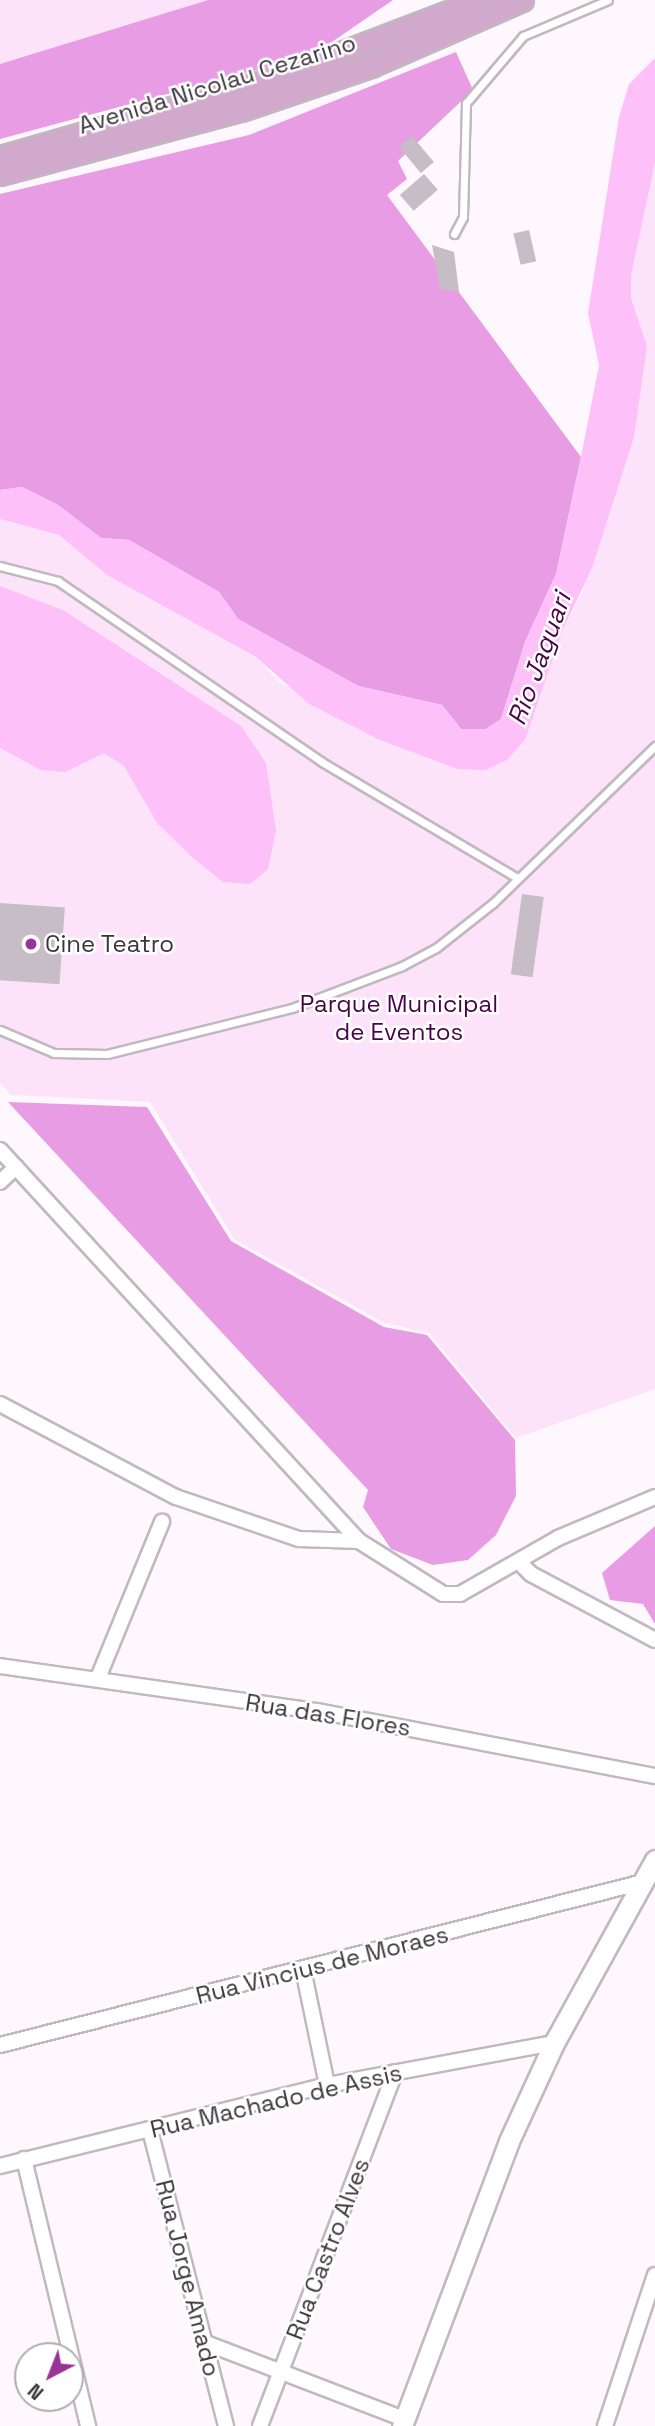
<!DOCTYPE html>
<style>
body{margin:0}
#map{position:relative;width:655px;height:2426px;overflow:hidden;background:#fff7fe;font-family:"Space Grotesk",sans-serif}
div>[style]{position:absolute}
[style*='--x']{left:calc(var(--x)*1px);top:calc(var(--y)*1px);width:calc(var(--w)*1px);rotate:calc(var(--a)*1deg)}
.green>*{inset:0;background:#fce3fa}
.forest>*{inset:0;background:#e79ce3}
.water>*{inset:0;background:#fdc0f9}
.building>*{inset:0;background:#c6bdc6;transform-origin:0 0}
.roads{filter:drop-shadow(2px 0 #c1b8c0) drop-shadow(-2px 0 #c1b8c0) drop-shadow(0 2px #c1b8c0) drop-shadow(0 -2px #c1b8c0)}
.lane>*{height:7px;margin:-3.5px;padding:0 3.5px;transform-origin:3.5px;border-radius:3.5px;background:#fff}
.street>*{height:14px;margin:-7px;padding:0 7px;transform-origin:7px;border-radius:7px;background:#fff}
.secondary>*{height:19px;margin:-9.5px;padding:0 9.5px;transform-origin:9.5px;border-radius:9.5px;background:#fff}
.primary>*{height:21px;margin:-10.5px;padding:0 10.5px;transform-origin:10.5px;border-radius:10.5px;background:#d0a9cd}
.dots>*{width:19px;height:19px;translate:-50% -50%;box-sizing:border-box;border:4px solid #fff;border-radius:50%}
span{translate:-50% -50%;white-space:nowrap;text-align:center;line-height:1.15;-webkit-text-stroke:5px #fff;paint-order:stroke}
.street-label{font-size:24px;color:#3a363a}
.poi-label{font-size:24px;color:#3a363a}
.left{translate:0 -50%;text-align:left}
.park-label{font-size:24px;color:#490449}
.water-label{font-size:26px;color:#4a064a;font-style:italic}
.north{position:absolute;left:14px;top:2342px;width:70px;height:70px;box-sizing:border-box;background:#fff;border:2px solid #b0afb0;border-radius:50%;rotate:222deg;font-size:19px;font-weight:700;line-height:28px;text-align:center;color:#3a363a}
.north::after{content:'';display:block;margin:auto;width:24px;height:32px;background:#9a3397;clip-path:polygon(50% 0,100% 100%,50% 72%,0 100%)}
</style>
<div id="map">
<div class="green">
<div style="clip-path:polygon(0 0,208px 0,0 64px)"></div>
<div style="clip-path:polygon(655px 163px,655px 1389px,516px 1438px,429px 1333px,384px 1323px,234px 1239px,150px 1102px,11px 1095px,0 1083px,0 519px,59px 535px,107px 575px,256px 657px,280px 683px,486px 770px,507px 760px,525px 740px,562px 632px,582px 593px,647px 346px,631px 298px,631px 276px)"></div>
</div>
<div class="forest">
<div style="clip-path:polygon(208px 0,393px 0,313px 55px,0 139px,0 64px)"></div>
<div style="clip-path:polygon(456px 52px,473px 90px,398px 161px,407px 179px,387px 195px,581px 457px,556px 574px,525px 642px,501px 719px,486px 729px,461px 729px,442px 705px,358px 686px,238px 619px,219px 592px,129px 540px,101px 538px,58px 505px,22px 487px,0 490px,0 194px,249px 135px)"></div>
<div style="clip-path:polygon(8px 1102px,147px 1107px,231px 1241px,384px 1327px,427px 1335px,515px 1440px,516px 1496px,496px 1535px,468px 1560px,433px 1565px,391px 1549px,363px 1507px,368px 1490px)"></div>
<div style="clip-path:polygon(655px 1526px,655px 1624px,643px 1604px,610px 1600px,602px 1573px)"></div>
</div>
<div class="water">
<div style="clip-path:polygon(655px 58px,655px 163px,631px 276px,631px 298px,647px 346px,634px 437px,592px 568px,562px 632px,525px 740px,507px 760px,486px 770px,458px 769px,380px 740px,309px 704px,256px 657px,107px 575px,59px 535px,0 519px,0 490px,22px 487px,58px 505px,101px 538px,129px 540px,219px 592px,238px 619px,358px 686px,442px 705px,461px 729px,486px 729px,501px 719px,525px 642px,556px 574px,581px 457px,599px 365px,588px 313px,619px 117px,629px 84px)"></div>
<div style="clip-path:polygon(0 586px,63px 610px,241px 726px,266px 763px,276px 831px,268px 869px,250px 884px,223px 882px,193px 858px,157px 823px,124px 766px,104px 753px,65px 772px,41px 770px,0 748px)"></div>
</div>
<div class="building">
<div style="left:412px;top:136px;width:34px;height:17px;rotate:50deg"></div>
<div style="left:424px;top:174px;width:21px;height:32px;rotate:49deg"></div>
<div style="left:529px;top:230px;width:32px;height:16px;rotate:77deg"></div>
<div style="clip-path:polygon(432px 245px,454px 252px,459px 292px,440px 289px)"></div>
<div style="left:522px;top:894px;width:22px;height:81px;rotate:8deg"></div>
<div style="left:0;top:903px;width:65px;height:77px;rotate:4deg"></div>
</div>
<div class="roads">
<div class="lane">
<div style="--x:454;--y:234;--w:19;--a:-62"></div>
<div style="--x:463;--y:217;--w:114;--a:-88.5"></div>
<div style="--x:466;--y:103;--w:88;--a:-49.6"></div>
<div style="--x:523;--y:36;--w:92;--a:-23"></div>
<div style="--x:0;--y:566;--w:60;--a:14.5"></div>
<div style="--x:58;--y:581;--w:320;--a:34.4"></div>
<div style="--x:322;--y:762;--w:227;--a:30.7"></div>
<div style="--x:0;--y:1030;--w:59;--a:23.1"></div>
<div style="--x:54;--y:1053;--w:53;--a:1.1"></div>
<div style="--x:107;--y:1054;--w:191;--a:-14"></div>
<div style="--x:292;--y:1008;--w:118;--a:-20.9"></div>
<div style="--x:402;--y:966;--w:38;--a:-28"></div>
<div style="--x:436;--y:948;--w:73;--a:-38.3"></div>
<div style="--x:493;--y:903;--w:226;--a:-44.1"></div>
</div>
<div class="street">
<div style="--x:0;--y:1150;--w:531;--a:47.44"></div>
<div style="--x:359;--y:1541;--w:99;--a:32.2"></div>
<div style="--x:443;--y:1594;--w:17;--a:0"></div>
<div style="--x:460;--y:1594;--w:113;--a:-29.7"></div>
<div style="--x:558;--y:1538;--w:105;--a:-22.9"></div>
<div style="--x:0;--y:1182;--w:22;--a:-43"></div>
<div style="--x:0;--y:1404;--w:199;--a:27.9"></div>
<div style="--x:176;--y:1497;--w:130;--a:18.9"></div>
<div style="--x:299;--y:1539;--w:60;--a:1.9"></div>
<div style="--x:519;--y:1562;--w:17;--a:45"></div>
<div style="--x:531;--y:1574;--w:140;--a:28"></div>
<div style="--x:0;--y:1666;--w:320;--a:8.1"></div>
<div style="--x:317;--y:1711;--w:344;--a:10.9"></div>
<div style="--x:98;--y:1678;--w:169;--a:-67.7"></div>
<div style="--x:303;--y:1969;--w:118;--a:78.3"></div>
<div style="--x:0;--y:2045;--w:663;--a:-14.22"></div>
<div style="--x:150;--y:2130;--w:306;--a:75.6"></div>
<div style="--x:24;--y:2159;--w:275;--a:76.5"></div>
<div style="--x:0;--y:2166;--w:337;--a:-13.9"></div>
<div style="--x:327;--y:2085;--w:231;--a:-10.5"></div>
<div style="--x:206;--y:2343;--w:212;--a:21"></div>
<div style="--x:260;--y:2426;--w:379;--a:-69.1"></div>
<div style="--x:605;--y:2426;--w:159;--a:-71.7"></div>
</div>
<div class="secondary">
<div style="--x:402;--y:2426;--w:304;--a:-69.4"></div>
<div style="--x:509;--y:2141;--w:108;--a:-65.3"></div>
<div style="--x:554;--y:2043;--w:209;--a:-61.1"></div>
</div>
<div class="primary">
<div style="--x:0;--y:157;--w:286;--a:-16"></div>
<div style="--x:275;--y:78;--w:218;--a:-20.9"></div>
<div style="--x:0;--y:174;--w:249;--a:-14.9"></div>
<div style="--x:241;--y:110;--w:137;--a:-18.7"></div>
<div style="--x:371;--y:66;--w:165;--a:-23.6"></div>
</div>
</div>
<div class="dots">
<div style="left:31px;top:944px;background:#9a3397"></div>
</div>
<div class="street-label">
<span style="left:217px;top:84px;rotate:-17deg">Avenida Nicolau Cezarino</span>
<span style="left:328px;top:1715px;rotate:9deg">Rua das Flores</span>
<span style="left:322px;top:1965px;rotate:-14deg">Rua Vincius de Moraes</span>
<span style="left:276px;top:2101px;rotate:-13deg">Rua Machado de Assis</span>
<span style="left:328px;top:2249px;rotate:-69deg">Rua Castro Alves</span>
<span style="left:188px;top:2278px;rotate:76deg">Rua Jorge Amado</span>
</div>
<div class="poi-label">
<span class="left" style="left:45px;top:944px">Cine Teatro</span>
</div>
<div class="park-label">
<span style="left:399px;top:1018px">Parque Municipal<br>de Eventos</span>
</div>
<div class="water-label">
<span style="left:540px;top:659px;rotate:-70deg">Rio Jaguari</span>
</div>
<div class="north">N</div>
</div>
